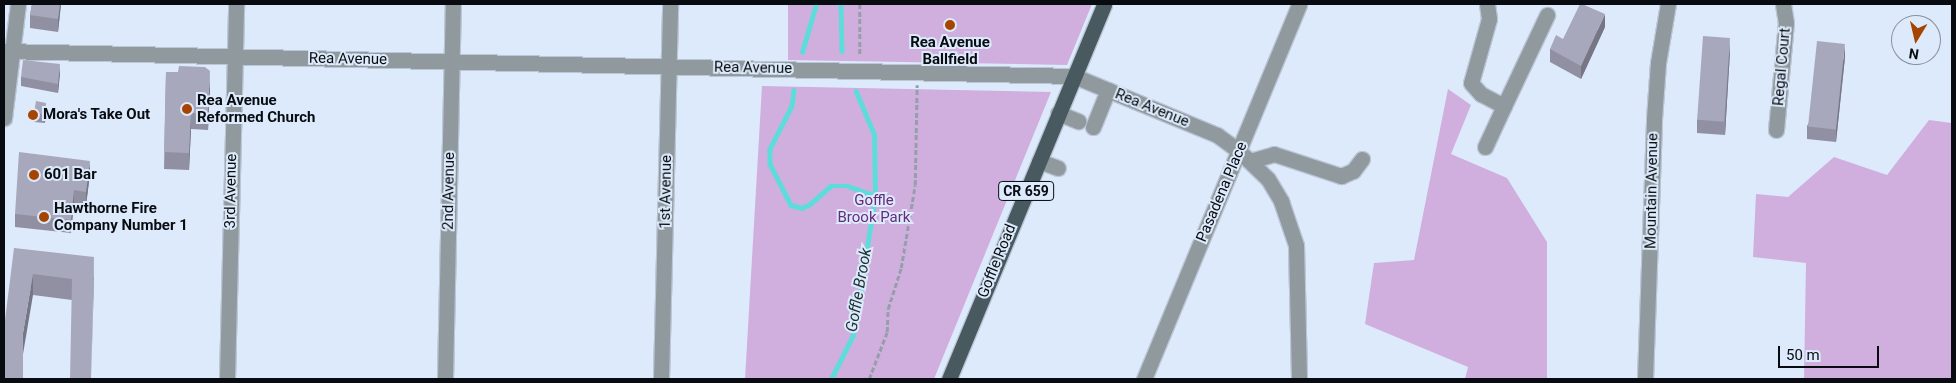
<!DOCTYPE html>
<style>
body{margin:0}
#map{position:relative;width:1956px;height:383px;overflow:hidden;background:#ddeafb;font-family:Roboto,sans-serif}
div>[style]{position:absolute}
[style*='--x']{left:calc(var(--x)*1px);top:calc(var(--y)*1px);width:calc(var(--w)*1px);rotate:calc(var(--a)*1deg)}
.green>*{inset:0;background:#d0afde}
.stream>*{height:4.5px;margin:-2.25px;padding:0 2.25px;transform-origin:2.25px;border-radius:2.25px;background:#5edcdc}
.path>*{height:2.5px;margin-top:-1.25px;transform-origin:0;background:repeating-linear-gradient(90deg,#959fab 0 5px,transparent 0 7.5px)}
.roads{filter:drop-shadow(1px 0 #bbc6d6) drop-shadow(-1px 0 #bbc6d6) drop-shadow(0 1px #bbc6d6) drop-shadow(0 -1px #bbc6d6)}
.minor>*{height:15px;margin:-7.5px;padding:0 7.5px;transform-origin:7.5px;border-radius:7.5px;background:#90999d}
.major>*{height:15px;margin:-7.5px;padding:0 7.5px;transform-origin:7.5px;border-radius:7.5px;background:#485960}
.wall>*{inset:0;background:#9090a2}
.shaded-wall>*{inset:0;background:#767684}
.building>*{inset:0;background:#a8a8bc;transform-origin:0 0}
.dots>*{width:14px;height:14px;translate:-50% -50%;box-sizing:border-box;border:2px solid #ddeafb;border-radius:50%}
span{translate:-50% -50%;white-space:nowrap;text-align:center;line-height:1.15;-webkit-text-stroke:4px #ddeafb;paint-order:stroke}
.shield-label span{padding:1px 4px;background:#ddeafb;border:1px solid;border-radius:4px;-webkit-text-stroke-width:0}
.shield-label{font-size:14px;color:#080c11;font-weight:700}
.poi-label{font-size:15px;color:#080c11;font-weight:700}
.left{translate:0 -50%;text-align:left}
.street-label{font-size:15px;color:#080c11}
.park-label{font-size:15px;color:#652a7b}
.water-label{font-size:16px;color:#1d3333;font-style:italic}
.frame{position:absolute;inset:0;border:5px solid #080c11;pointer-events:none}
.north{position:absolute;left:1891px;top:15px;width:50px;height:50px;box-sizing:border-box;background:#ddeafb;border:1px solid #88919d;border-radius:50%;rotate:189deg;font-size:14px;font-weight:700;line-height:20px;text-align:center;color:#080c11}
.north::after{content:'';display:block;margin:auto;width:18px;height:22px;background:#a64501;clip-path:polygon(50% 0,100% 100%,50% 72%,0 100%)}
.scale{position:absolute;left:1778px;top:346px;width:101px;height:22px;box-sizing:border-box;border:2px solid #080c11;border-top:0;padding-left:6px;font-size:15px;line-height:18px;white-space:nowrap;color:#080c11;-webkit-text-stroke:4px #ddeafb;paint-order:stroke}
</style>
<div id="map">
<div class="green">
<div style="clip-path:polygon(788px 4px,1092px 4px,1067px 65px,788px 60px)"></div>
<div style="clip-path:polygon(762px 86px,1051px 92px,934px 379px,745px 379px)"></div>
<div style="clip-path:polygon(1448px 89px,1471px 105px,1451px 154px,1507px 178px,1547px 242px,1547px 379px,1465px 379px,1468px 367px,1365px 324px,1374px 263px,1414px 260px)"></div>
<div style="clip-path:polygon(1929px 120px,1952px 123px,1952px 379px,1804px 379px,1806px 263px,1753px 257px,1756px 194px,1788px 197px,1834px 157px,1887px 175px)"></div>
</div>
<div class="stream">
<div style="--x:841;--y:4;--w:47;--a:88.8"></div>
<div style="--x:802;--y:52;--w:50;--a:-73.7"></div>
<div style="--x:794;--y:90;--w:16;--a:97"></div>
<div style="--x:792;--y:106;--w:48;--a:117.1"></div>
<div style="--x:770;--y:149;--w:15;--a:90"></div>
<div style="--x:770;--y:164;--w:46;--a:62.9"></div>
<div style="--x:791;--y:205;--w:11;--a:15"></div>
<div style="--x:802;--y:208;--w:9;--a:-27"></div>
<div style="--x:810;--y:204;--w:28;--a:-41"></div>
<div style="--x:831;--y:186;--w:17;--a:0"></div>
<div style="--x:848;--y:186;--w:29;--a:20"></div>
<div style="--x:831;--y:379;--w:49;--a:-63.4"></div>
<div style="--x:853;--y:335;--w:141;--a:-81"></div>
<div style="--x:875;--y:196;--w:61;--a:-90.9"></div>
<div style="--x:874;--y:135;--w:47;--a:-112.7"></div>
</div>
<div class="path">
<div style="--x:860;--y:4;--w:52;--a:90"></div>
<div style="--x:869;--y:379;--w:50;--a:-69"></div>
<div style="--x:887;--y:332;--w:23;--a:-88"></div>
<div style="--x:888;--y:309;--w:43;--a:-72.4"></div>
<div style="--x:901;--y:268;--w:84;--a:-80.4"></div>
<div style="--x:915;--y:185;--w:100;--a:-88.9"></div>
</div>
<div class="roads">
<div class="minor">
<div style="--x:1487;--y:4;--w:15;--a:82"></div>
<div style="--x:1489;--y:19;--w:66;--a:105.7"></div>
<div style="--x:1471;--y:83;--w:15;--a:48"></div>
<div style="--x:1481;--y:94;--w:26;--a:28"></div>
<div style="--x:1504;--y:106;--w:101;--a:-64.7"></div>
<div style="--x:4;--y:51;--w:1070;--a:1.34"></div>
<div style="--x:1074;--y:76;--w:155;--a:22.4"></div>
<div style="--x:1217;--y:135;--w:27;--a:36"></div>
<div style="--x:1239;--y:151;--w:40;--a:44"></div>
<div style="--x:1268;--y:179;--w:26;--a:59"></div>
<div style="--x:1281;--y:201;--w:46;--a:71.2"></div>
<div style="--x:1296;--y:245;--w:134;--a:88.7"></div>
<div style="--x:1058;--y:113;--w:22;--a:22"></div>
<div style="--x:4;--y:118;--w:115;--a:-83"></div>
<div style="--x:1093;--y:127;--w:40;--a:-68"></div>
<div style="--x:1776;--y:130;--w:107;--a:-84.7"></div>
<div style="--x:1786;--y:23;--w:19;--a:-99"></div>
<div style="--x:1485;--y:147;--w:45;--a:-65.1"></div>
<div style="--x:1039;--y:161;--w:20;--a:20"></div>
<div style="--x:1250;--y:161;--w:25;--a:-16"></div>
<div style="--x:1274;--y:154;--w:71;--a:18.2"></div>
<div style="--x:1341;--y:176;--w:13;--a:-23"></div>
<div style="--x:1353;--y:171;--w:15;--a:-53"></div>
<div style="--x:227;--y:379;--w:375;--a:-88.6"></div>
<div style="--x:445;--y:379;--w:375;--a:-88.8"></div>
<div style="--x:661;--y:379;--w:375;--a:-88.6"></div>
<div style="--x:1144;--y:379;--w:406;--a:-67.5"></div>
<div style="--x:1645;--y:379;--w:260;--a:-88"></div>
<div style="--x:1654;--y:119;--w:56;--a:-85.9"></div>
<div style="--x:1658;--y:63;--w:60;--a:-80.4"></div>
</div>
<div class="major">
<div style="--x:949;--y:379;--w:406;--a:-67.5"></div>
</div>
</div>
<div class="wall">
<div style="clip-path:polygon(32px 4px,61px 4px,58px 32px,30px 28px,30px 15px)"></div>
<div style="clip-path:polygon(1605px 27px,1581px 79px,1550px 62px,1550px 49px)"></div>
<div style="clip-path:polygon(1730px 51px,1725px 135px,1697px 133px,1697px 120px)"></div>
<div style="clip-path:polygon(1845px 57px,1836px 142px,1807px 139px,1807px 126px)"></div>
<div style="clip-path:polygon(166px 72px,210px 88px,208px 130px,191px 129px,189px 170px,164px 169px)"></div>
<div style="clip-path:polygon(60px 73px,58px 93px,21px 86px,21px 77px)"></div>
<div style="clip-path:polygon(46px 112px,45px 123px,34px 122px,34px 113px)"></div>
<div style="clip-path:polygon(90px 174px,86px 205px,74px 203px,71px 233px,15px 227px,15px 214px)"></div>
<div style="clip-path:polygon(14px 248px,94px 279px,72px 300px,33px 295px)"></div>
</div>
<div class="shaded-wall">
<div style="clip-path:polygon(60px 4px,61px 4px,58px 32px,58px 19px)"></div>
<div style="clip-path:polygon(1605px 14px,1605px 27px,1581px 79px,1581px 66px)"></div>
<div style="clip-path:polygon(1730px 38px,1730px 51px,1725px 135px,1725px 122px)"></div>
<div style="clip-path:polygon(1845px 44px,1845px 57px,1836px 142px,1836px 129px)"></div>
<div style="clip-path:polygon(60px 64px,60px 73px,58px 93px,58px 84px)"></div>
<div style="clip-path:polygon(210px 71px,210px 88px,208px 130px,208px 114px)"></div>
<div style="clip-path:polygon(46px 103px,46px 112px,45px 123px,45px 114px)"></div>
<div style="clip-path:polygon(191px 113px,191px 129px,189px 170px,189px 153px)"></div>
<div style="clip-path:polygon(90px 161px,90px 174px,86px 205px,86px 192px)"></div>
<div style="clip-path:polygon(74px 190px,74px 203px,71px 233px,71px 220px)"></div>
<div style="clip-path:polygon(94px 257px,94px 279px,91px 379px)"></div>
<div style="clip-path:polygon(33px 274px,33px 295px,23px 354px,23px 333px)"></div>
</div>
<div class="building">
<div style="clip-path:polygon(32px 4px,60px 4px,58px 19px,30px 15px)"></div>
<div style="clip-path:polygon(1580px 4px,1582px 4px,1605px 14px,1581px 66px,1550px 49px,1556px 35px,1563px 39px)"></div>
<div style="left:1703px;top:36px;width:27px;height:84px;rotate:4deg"></div>
<div style="left:1817px;top:41px;width:28px;height:86px;rotate:6deg"></div>
<div style="clip-path:polygon(23px 60px,60px 64px,58px 84px,21px 77px)"></div>
<div style="clip-path:polygon(179px 66px,205px 67px,210px 71px,208px 114px,191px 113px,189px 153px,164px 152px,166px 72px,178px 72px)"></div>
<div style="clip-path:polygon(36px 101px,46px 103px,45px 114px,34px 113px)"></div>
<div style="clip-path:polygon(19px 152px,90px 161px,86px 192px,74px 190px,71px 220px,15px 214px)"></div>
<div style="clip-path:polygon(14px 248px,94px 257px,91px 379px,70px 379px,72px 279px,33px 274px,23px 333px,23px 379px,4px 379px,4px 328px)"></div>
</div>
<div class="dots">
<div style="left:950px;top:25px;background:#a64501"></div>
<div style="left:187px;top:109px;background:#a64501"></div>
<div style="left:33px;top:115px;background:#a64501"></div>
<div style="left:34px;top:175px;background:#a64501"></div>
<div style="left:44px;top:217px;background:#a64501"></div>
</div>
<div class="shield-label">
<span style="left:1026px;top:191px">CR 659</span>
</div>
<div class="poi-label">
<span style="left:950px;top:51px">Rea Avenue<br>Ballfield</span>
<span class="left" style="left:197px;top:109px">Rea Avenue<br>Reformed Church</span>
<span class="left" style="left:43px;top:115px">Mora's Take Out</span>
<span class="left" style="left:44px;top:175px">601 Bar</span>
<span class="left" style="left:54px;top:217px">Hawthorne Fire<br>Company Number 1</span>
</div>
<div class="street-label">
<span style="left:348px;top:59px;rotate:1deg">Rea Avenue</span>
<span style="left:1782px;top:67px;rotate:-85deg">Regal Court</span>
<span style="left:753px;top:68px;rotate:1deg">Rea Avenue</span>
<span style="left:1152px;top:108px;rotate:22deg">Rea Avenue</span>
<span style="left:231px;top:191px;rotate:-89deg">3rd Avenue</span>
<span style="left:449px;top:191px;rotate:-89deg">2nd Avenue</span>
<span style="left:1652px;top:191px;rotate:-89deg">Mountain Avenue</span>
<span style="left:666px;top:192px;rotate:-89deg">1st Avenue</span>
<span style="left:1222px;top:192px;rotate:-67deg">Pasadena Place</span>
<span style="left:997px;top:261px;rotate:-68deg">Goffle Road</span>
</div>
<div class="park-label">
<span style="left:874px;top:209px">Goffle<br>Brook Park</span>
</div>
<div class="water-label">
<span style="left:859px;top:290px;rotate:-80deg">Goffle Brook</span>
</div>
<div class="frame"></div>
<div class="north">N</div>
<div class="scale">50 m</div>
</div>
